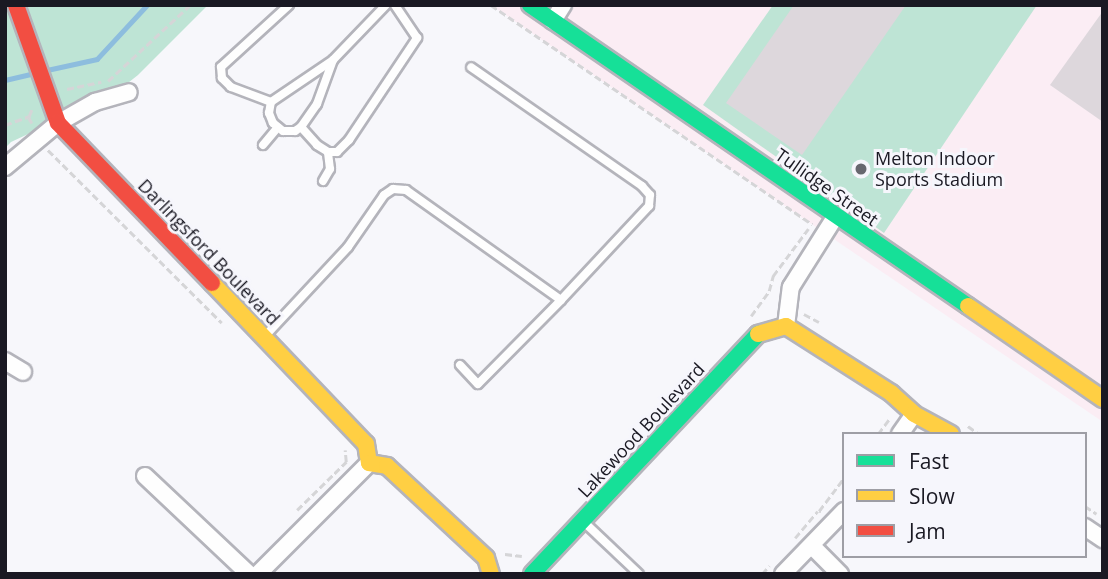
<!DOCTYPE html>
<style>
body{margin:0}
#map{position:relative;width:1108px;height:579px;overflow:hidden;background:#f7f7fb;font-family:"Open Sans",sans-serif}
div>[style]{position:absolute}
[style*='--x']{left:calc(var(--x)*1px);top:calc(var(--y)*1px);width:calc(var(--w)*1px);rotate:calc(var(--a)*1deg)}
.industrial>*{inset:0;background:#fbedf4}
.green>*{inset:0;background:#bee4d5}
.stream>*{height:4.5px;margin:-2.25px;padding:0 2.25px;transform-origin:2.25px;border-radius:2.25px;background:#8dbdde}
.building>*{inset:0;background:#ddd7dc}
.path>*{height:2.5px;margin-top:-1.25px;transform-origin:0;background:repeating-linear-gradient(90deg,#d5d5d7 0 7px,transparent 0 10.5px)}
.roads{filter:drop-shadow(2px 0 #b4b4bb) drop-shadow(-2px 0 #b4b4bb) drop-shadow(0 2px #b4b4bb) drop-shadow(0 -2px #b4b4bb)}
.lane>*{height:8px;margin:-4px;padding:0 4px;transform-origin:4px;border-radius:4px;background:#fefefe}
.street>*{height:16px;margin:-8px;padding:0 8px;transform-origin:8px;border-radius:8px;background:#fefefe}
.fast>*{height:16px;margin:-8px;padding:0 8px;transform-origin:8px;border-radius:8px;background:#16e098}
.slow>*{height:16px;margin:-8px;padding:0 8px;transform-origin:8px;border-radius:8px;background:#ffcf43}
.jam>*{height:16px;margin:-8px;padding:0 8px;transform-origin:8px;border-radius:8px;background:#f24e42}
.dots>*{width:19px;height:19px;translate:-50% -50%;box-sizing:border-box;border:4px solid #f6f6fc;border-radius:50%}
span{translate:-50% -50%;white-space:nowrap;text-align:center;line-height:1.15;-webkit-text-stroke:6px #f6f6fc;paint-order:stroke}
.poi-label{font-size:18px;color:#1a1923}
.left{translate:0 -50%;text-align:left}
.street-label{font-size:18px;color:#1a1923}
.frame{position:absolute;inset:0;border:7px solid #1a1923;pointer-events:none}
.legend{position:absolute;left:842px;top:432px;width:245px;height:126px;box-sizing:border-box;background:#f6f6fc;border:2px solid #9e9ea5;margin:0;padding:9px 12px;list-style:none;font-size:21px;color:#1a1923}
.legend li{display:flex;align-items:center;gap:14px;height:35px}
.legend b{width:35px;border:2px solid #9e9ea5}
</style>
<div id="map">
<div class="industrial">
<div style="clip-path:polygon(491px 5px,1103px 5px,1103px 422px,763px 191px)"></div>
</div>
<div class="green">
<div style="clip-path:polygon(5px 5px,208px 5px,138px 75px,114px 94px,11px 142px,5px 148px)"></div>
<div style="clip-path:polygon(773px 5px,1037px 5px,884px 233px,703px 105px)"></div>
</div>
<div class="stream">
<div style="--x:47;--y:70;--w:51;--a:-12.4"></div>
<div style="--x:97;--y:59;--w:74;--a:-47.2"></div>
<div style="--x:5;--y:80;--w:27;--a:-13"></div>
</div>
<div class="building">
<div style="clip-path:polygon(794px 5px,906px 5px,802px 155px,726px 103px)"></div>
<div style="clip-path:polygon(1103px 11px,1103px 122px,1050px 85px)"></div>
</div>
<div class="path">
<div style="--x:491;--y:5;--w:389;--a:34.3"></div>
<div style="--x:108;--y:81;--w:112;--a:-42.8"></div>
<div style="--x:67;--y:89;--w:35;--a:-12"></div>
<div style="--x:32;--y:110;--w:9;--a:111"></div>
<div style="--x:29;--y:118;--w:6;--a:59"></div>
<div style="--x:5;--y:125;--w:27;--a:-20"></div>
<div style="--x:48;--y:150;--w:245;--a:44.8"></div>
<div style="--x:804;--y:314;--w:17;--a:28"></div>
<div style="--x:751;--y:316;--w:31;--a:-54"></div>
<div style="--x:769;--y:291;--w:16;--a:-75"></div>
<div style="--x:773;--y:276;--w:59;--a:-53.3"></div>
<div style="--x:968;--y:426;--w:14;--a:36"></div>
<div style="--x:878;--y:434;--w:20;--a:-53"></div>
<div style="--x:1085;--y:506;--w:14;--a:34"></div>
<div style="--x:297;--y:510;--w:69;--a:-44.4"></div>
<div style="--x:346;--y:462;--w:12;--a:-95"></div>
<div style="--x:821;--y:512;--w:2;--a:-153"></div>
<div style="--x:819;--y:511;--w:41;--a:-52.9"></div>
<div style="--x:795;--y:538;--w:35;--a:-50"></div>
<div style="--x:505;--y:554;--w:17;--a:7"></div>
<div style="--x:762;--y:574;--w:11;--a:-49"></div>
</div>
<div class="roads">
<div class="lane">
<div style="--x:333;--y:60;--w:47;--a:110"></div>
<div style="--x:317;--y:104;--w:28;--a:125"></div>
<div style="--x:301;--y:127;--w:7;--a:146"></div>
<div style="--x:295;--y:131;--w:12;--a:180"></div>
<div style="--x:283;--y:131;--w:13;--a:-141"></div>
<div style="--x:273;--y:123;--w:11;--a:-112"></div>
<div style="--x:269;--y:113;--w:11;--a:-80"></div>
<div style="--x:271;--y:102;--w:75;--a:-34.1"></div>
<div style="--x:333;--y:60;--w:76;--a:-46.1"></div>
<div style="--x:271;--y:102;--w:43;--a:-159.4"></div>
<div style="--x:231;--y:87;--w:13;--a:-135"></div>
<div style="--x:222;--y:78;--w:11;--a:-95"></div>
<div style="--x:221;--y:67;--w:92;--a:-42.4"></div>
<div style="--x:301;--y:127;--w:24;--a:48"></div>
<div style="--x:317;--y:145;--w:13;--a:32"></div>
<div style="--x:328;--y:152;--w:9;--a:0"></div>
<div style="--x:337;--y:152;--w:17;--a:-45"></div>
<div style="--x:349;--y:140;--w:123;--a:-56.3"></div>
<div style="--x:417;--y:38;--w:40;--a:-124"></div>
<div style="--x:263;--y:145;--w:23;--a:-50"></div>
<div style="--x:323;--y:181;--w:14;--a:-60"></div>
<div style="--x:330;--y:169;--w:17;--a:-97"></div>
<div style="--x:266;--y:335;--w:120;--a:-47"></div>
<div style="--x:348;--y:247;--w:63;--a:-55.3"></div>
<div style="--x:384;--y:195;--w:11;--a:-34"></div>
<div style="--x:393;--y:189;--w:13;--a:4"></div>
<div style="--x:406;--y:190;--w:190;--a:35.4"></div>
<div style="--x:561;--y:300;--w:129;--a:-46.9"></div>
<div style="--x:649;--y:206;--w:11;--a:-85"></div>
<div style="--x:650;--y:195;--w:12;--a:-132"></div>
<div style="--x:642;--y:186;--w:208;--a:-145.2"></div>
<div style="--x:460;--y:365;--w:26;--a:47"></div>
<div style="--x:478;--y:384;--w:118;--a:-45.3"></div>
<div style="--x:585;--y:523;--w:74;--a:43.4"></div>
</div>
<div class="street">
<div style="--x:553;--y:21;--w:19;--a:-58"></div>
<div style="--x:5;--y:167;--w:69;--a:-39.7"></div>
<div style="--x:58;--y:123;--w:43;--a:-29.6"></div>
<div style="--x:95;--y:102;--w:35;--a:-16"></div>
<div style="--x:786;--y:326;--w:39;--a:-83"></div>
<div style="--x:791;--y:287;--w:83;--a:-57.8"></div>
<div style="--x:5;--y:361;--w:21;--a:31"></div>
<div style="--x:900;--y:434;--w:24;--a:-55"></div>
<div style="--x:145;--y:476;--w:143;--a:43.3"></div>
<div style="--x:1085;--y:527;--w:22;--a:34"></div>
<div style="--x:812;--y:546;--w:40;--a:45"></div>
<div style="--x:258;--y:574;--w:157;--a:-45"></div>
<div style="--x:783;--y:574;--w:88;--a:-45.9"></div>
</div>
<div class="fast">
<div style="--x:530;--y:5;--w:531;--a:34.5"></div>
<div style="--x:532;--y:574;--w:330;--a:-46.7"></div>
</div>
<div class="slow">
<div style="--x:212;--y:283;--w:223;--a:46.3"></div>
<div style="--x:366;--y:444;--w:19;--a:81"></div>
<div style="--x:369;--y:463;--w:18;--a:9"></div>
<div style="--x:387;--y:466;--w:135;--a:42.9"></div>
<div style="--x:486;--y:558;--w:17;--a:73"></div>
<div style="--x:968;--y:306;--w:164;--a:34.6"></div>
<div style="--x:758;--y:334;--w:29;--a:-16"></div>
<div style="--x:786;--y:326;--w:125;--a:32.5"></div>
<div style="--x:891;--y:393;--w:31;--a:42"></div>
<div style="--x:914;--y:414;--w:42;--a:28.4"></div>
</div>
<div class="jam">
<div style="--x:16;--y:5;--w:125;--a:70.4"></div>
<div style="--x:58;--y:123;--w:222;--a:46.1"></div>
</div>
</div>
<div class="dots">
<div style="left:861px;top:169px;background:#67676f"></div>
</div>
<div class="poi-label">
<span class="left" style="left:875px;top:169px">Melton Indoor<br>Sports Stadium</span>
</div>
<div class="street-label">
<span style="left:827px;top:187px;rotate:35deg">Tullidge Street</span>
<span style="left:209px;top:252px;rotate:46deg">Darlingsford Boulevard</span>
<span style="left:641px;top:430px;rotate:-47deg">Lakewood Boulevard</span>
</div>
<div class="frame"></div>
<ul class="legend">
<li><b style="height:9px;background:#16e098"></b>Fast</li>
<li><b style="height:9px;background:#ffcf43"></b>Slow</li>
<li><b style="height:9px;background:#f24e42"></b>Jam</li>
</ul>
</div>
